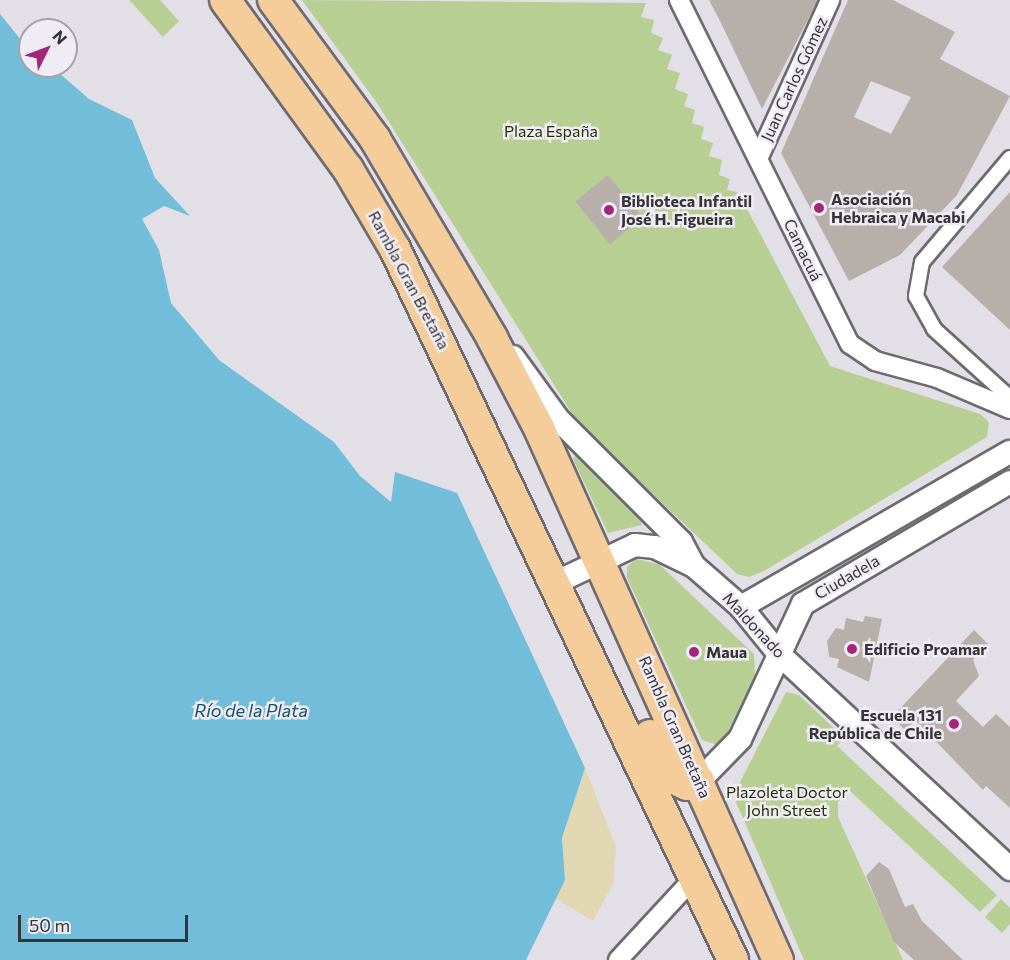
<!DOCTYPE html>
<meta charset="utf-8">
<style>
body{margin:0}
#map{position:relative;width:1010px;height:960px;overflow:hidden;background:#e2dfe7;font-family:Commissioner,sans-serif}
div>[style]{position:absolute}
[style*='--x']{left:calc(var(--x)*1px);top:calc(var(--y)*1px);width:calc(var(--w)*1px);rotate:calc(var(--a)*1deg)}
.green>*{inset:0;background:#b8cf93}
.sand>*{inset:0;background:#e1d8b3}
.water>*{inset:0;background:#72bdd9}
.building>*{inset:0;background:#b7afaa;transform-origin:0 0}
.roads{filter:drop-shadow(2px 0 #6d6a71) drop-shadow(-2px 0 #6d6a71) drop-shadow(0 2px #6d6a71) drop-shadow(0 -2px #6d6a71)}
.pedestrian>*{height:14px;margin:-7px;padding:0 7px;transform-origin:7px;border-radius:7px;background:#fff}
.minor>*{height:18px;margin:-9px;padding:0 9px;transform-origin:9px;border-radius:9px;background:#fff}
.tertiary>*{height:22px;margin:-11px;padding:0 11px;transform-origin:11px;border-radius:11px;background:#fff}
.primary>*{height:30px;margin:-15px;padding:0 15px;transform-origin:15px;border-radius:15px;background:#f4cd9b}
.dots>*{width:16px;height:16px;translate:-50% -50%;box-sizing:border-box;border:3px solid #f0ecf5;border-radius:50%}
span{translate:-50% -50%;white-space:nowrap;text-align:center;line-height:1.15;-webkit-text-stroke:5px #f0ecf5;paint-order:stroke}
.street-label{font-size:16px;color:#353437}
.park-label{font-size:16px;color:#233003}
.poi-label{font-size:16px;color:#353437;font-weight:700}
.left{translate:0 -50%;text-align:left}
.right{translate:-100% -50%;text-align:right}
.water-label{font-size:18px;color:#145266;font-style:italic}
.north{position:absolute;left:18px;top:18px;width:60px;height:60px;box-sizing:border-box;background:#f0ecf5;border:2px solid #a5a2a9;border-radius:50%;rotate:48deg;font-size:16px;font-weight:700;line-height:24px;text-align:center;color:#353437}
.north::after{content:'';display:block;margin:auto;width:21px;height:27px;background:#a3267a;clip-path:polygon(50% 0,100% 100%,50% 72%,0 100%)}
.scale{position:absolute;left:18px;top:915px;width:170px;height:27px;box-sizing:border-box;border:3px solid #353437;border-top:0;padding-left:8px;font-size:18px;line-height:21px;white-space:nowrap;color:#353437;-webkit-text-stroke:4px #f0ecf5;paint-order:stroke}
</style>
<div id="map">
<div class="green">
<div style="clip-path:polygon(129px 0,160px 0,179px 21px,163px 37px)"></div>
<div style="clip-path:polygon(302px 0,646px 3px,641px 17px,654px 20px,651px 33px,663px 38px,658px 50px,672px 55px,667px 69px,680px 73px,675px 89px,688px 94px,684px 106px,695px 110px,692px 123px,704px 127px,701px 139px,713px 143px,709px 156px,722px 160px,719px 175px,730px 179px,727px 190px,737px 192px,735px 203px,745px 205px,830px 366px,980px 414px,989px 422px,987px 437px,764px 571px,749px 577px,737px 574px,578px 423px,377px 103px)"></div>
<div style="clip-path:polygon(576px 454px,639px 515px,642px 525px,608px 533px,573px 459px)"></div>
<div style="clip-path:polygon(636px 559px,659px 564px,754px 654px,755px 676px,721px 746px,702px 740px,627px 578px,627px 567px)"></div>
<div style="clip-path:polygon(786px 692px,799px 695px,844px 738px,837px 746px,997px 895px,980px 912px,849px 790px,838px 802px,838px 817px,903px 960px,804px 960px,736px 802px,737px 788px)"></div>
<div style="clip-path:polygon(1001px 899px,1010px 908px,1010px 924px,1002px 933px,985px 917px)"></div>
</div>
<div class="sand">
<div style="clip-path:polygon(585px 768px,616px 847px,613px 884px,593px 921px,555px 898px,565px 880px,562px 838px)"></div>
</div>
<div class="water">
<div style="clip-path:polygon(0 14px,30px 51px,30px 66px,51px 66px,89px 99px,132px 120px,155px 178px,190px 216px,164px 206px,142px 219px,159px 250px,171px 303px,219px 360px,334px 442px,360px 476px,391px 502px,395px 472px,457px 493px,585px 768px,562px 838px,565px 880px,526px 960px,0 960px)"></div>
</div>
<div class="building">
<div style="clip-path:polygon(709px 0,818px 0,762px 109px,721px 23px)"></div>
<div style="clip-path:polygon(evenodd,848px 0,893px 0,955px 32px,940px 59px,1010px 96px,957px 195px,900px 255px,849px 281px,781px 153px,848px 0,871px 81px,911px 97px,891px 134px,854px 117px,871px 81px)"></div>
<div style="left:608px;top:175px;width:55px;height:42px;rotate:51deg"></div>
<div style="clip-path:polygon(1010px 192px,1010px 330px,942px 267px)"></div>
<div style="clip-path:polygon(865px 616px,882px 619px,869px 682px,837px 667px,839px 659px,829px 657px,827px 641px,836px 628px,844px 630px,846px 618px,863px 622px)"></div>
<div style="clip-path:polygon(974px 630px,988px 644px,973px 660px,979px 676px,956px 701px,983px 727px,996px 714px,1010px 727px,1010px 808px,986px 786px,983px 790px,915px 720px,906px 731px,892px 717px)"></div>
<div style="clip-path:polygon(879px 862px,889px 869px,905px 907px,913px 904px,922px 921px,963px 960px,914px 960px,894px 942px,866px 876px)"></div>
</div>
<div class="roads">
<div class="pedestrian">
<div style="--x:1010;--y:158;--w:136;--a:130.2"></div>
<div style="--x:922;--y:262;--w:35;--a:100"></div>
<div style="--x:916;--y:296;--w:38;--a:61"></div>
<div style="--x:934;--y:329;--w:103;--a:42.2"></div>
</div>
<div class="minor">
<div style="--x:679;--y:0;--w:384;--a:63.6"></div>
<div style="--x:850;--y:344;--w:30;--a:34"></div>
<div style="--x:875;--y:361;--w:64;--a:15.3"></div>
<div style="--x:937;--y:378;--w:79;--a:23"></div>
<div style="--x:758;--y:159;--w:175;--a:-65.6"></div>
<div style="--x:618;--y:960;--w:112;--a:-47.2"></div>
</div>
<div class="tertiary">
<div style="--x:513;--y:357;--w:77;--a:54"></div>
<div style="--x:558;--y:419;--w:174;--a:45"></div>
<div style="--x:681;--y:542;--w:27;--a:62"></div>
<div style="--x:694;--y:566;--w:62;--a:41.1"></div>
<div style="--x:741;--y:607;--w:60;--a:51"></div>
<div style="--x:779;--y:654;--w:316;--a:42.9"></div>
<div style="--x:557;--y:582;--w:86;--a:-25.4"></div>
<div style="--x:635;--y:545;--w:20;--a:6"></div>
<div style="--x:655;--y:547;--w:43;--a:26"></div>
<div style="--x:741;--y:607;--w:310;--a:-30"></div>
<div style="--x:699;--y:781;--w:59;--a:-45.7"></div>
<div style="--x:740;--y:739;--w:149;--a:-65"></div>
<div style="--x:803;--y:604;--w:240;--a:-30.5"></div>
</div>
<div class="primary">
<div style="--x:225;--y:0;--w:209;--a:54"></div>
<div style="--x:348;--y:169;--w:93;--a:59.6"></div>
<div style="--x:395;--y:249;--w:787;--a:64.57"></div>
<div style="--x:273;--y:0;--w:172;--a:53.7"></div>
<div style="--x:375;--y:139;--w:231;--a:59.5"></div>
<div style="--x:492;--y:338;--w:102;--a:62.4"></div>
<div style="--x:539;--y:428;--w:583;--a:65.81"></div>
<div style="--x:650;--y:735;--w:50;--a:61.4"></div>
<div style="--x:674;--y:779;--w:14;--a:25"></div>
<div style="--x:687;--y:785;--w:13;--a:-18"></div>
</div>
</div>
<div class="dots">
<div style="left:819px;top:208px;background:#a3267a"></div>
<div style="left:609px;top:210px;background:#a3267a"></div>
<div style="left:852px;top:649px;background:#a3267a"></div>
<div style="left:694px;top:652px;background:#a3267a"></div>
<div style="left:954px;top:724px;background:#a3267a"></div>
</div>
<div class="street-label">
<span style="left:794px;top:79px;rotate:-65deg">Juan Carlos Gómez</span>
<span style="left:803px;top:250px;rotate:64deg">Camacuá</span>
<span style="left:409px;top:280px;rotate:62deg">Rambla Gran Bretaña</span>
<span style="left:847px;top:577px;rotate:-30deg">Ciudadela</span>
<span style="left:754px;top:625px;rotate:47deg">Maldonado</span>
<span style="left:675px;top:727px;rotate:66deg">Rambla Gran Bretaña</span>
</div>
<div class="park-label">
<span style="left:551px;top:131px">Plaza España</span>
<span style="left:787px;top:801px">Plazoleta Doctor<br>John Street</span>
</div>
<div class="poi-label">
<span class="left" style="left:831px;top:208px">Asociación<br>Hebraica y Macabi</span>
<span class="left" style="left:621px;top:210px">Biblioteca Infantil<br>José H. Figueira</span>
<span class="left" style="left:864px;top:649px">Edificio Proamar</span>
<span class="left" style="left:706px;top:652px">Maua</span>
<span class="right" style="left:942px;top:724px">Escuela 131<br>República de Chile</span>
</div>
<div class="water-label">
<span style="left:251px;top:710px">Río de la Plata</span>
</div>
<div class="north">N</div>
<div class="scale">50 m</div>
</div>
